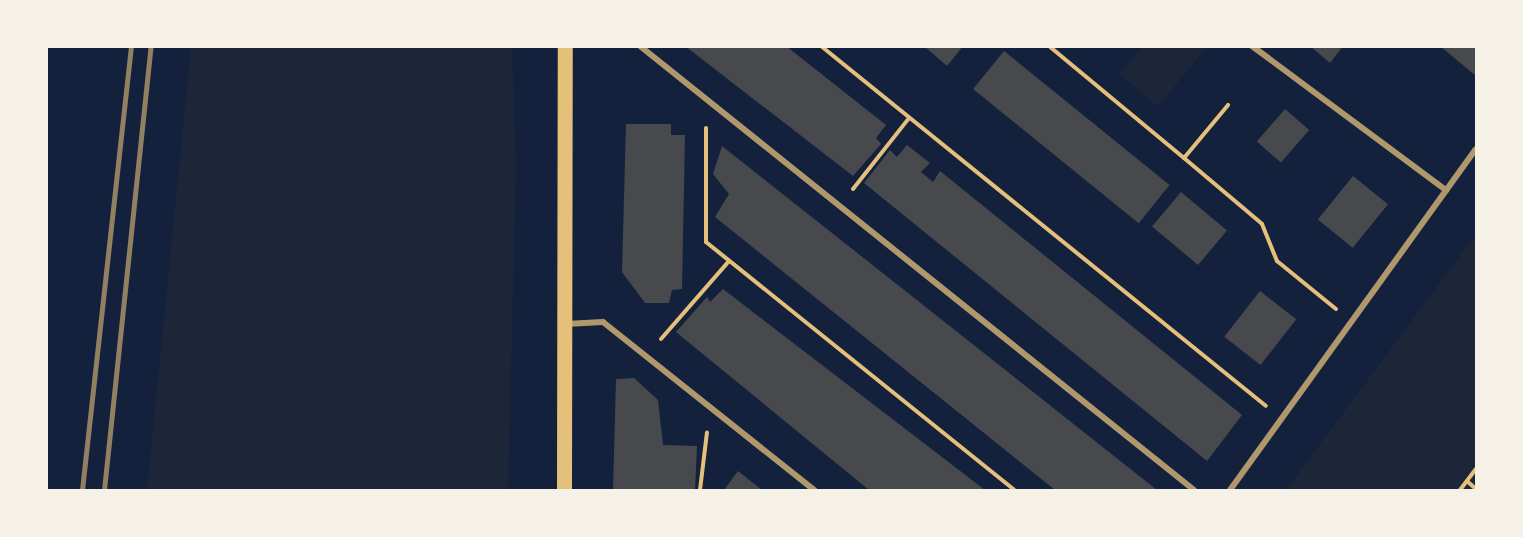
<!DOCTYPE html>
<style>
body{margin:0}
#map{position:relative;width:1523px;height:537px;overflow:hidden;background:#14213d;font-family:"Fira Sans Condensed",sans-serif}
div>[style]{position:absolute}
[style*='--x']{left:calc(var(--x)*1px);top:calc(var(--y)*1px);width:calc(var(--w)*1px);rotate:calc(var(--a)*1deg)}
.green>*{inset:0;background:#1d2539}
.building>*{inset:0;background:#48494c;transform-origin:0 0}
.path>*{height:4px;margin:-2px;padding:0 2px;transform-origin:2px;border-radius:2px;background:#e5c07b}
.minor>*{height:6px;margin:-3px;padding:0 3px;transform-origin:3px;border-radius:3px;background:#b1986c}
.primary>*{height:15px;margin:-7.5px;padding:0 7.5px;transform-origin:7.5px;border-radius:7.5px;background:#e5c07b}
.rail>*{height:4.5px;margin:-2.25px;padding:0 2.25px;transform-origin:2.25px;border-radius:2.25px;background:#918062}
span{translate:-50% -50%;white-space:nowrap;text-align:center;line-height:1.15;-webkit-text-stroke:6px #f6f1e7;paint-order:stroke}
.frame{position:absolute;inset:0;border:48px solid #f6f1e7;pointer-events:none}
</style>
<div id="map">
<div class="green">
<div style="clip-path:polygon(191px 47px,512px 47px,516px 166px,508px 490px,147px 490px)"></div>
<div style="clip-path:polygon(1142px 47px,1142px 46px,1207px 47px,1158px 106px,1119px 74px)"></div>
<div style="clip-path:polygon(1476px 234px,1476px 490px,1286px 490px)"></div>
</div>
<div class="building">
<div style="clip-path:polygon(685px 46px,786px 46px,886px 125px,876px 138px,881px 144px,853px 176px)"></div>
<div style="clip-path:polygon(924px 46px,963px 46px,947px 66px)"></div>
<div style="clip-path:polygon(1310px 46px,1343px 46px,1330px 63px)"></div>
<div style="clip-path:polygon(1440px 46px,1476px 46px,1476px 76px)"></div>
<div style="left:1004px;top:51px;width:213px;height:49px;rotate:39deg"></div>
<div style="left:1285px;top:109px;width:32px;height:43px;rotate:41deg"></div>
<div style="clip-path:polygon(626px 124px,671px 124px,671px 135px,685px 135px,682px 289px,672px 290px,669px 303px,645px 303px,622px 272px)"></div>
<div style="clip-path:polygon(907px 145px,930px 163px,921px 172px,933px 182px,940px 171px,1242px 415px,1207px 461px,864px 183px,890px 150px,897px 157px)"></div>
<div style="clip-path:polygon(722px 146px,894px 282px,1157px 490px,1055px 490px,715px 217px,729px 194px,713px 174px)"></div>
<div style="left:1353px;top:176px;width:45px;height:56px;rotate:39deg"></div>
<div style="left:1181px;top:192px;width:60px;height:45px;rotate:40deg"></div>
<div style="clip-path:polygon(723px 289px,985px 490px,869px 490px,676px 332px,707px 297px,710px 302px)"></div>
<div style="left:1260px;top:291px;width:46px;height:58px;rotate:38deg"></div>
<div style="clip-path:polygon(634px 378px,658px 400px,663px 445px,697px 446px,695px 490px,613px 490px,616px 379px)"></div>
<div style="clip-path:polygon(738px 471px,762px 490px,724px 490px)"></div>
</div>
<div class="path">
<div style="--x:821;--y:46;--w:572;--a:38.97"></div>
<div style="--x:1049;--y:46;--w:175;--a:39.7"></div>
<div style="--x:1184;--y:158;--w:69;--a:-50.3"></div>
<div style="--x:706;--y:128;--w:114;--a:90"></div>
<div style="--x:706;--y:242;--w:395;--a:38.8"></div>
<div style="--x:1184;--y:158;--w:102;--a:40.2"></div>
<div style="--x:1262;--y:224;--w:40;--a:68"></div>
<div style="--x:1277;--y:261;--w:76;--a:39.1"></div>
<div style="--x:853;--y:189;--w:90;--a:-51.7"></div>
<div style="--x:661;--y:339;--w:103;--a:-48.9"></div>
<div style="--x:1468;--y:482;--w:11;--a:41"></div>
<div style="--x:700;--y:490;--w:58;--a:-83.1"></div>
<div style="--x:1460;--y:490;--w:26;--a:-53"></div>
</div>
<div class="minor">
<div style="--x:640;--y:46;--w:710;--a:38.71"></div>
<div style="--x:1252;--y:46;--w:242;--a:36.6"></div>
<div style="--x:566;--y:324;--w:37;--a:-3"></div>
<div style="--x:603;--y:322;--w:270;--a:38.5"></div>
<div style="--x:1230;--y:490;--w:420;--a:-54.2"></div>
</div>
<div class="primary">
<div style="--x:564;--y:490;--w:444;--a:-89.9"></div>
</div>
<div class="rail">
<div style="--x:82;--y:490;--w:447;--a:-83.7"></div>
<div style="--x:104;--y:490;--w:446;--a:-84"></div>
</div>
<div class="frame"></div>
</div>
